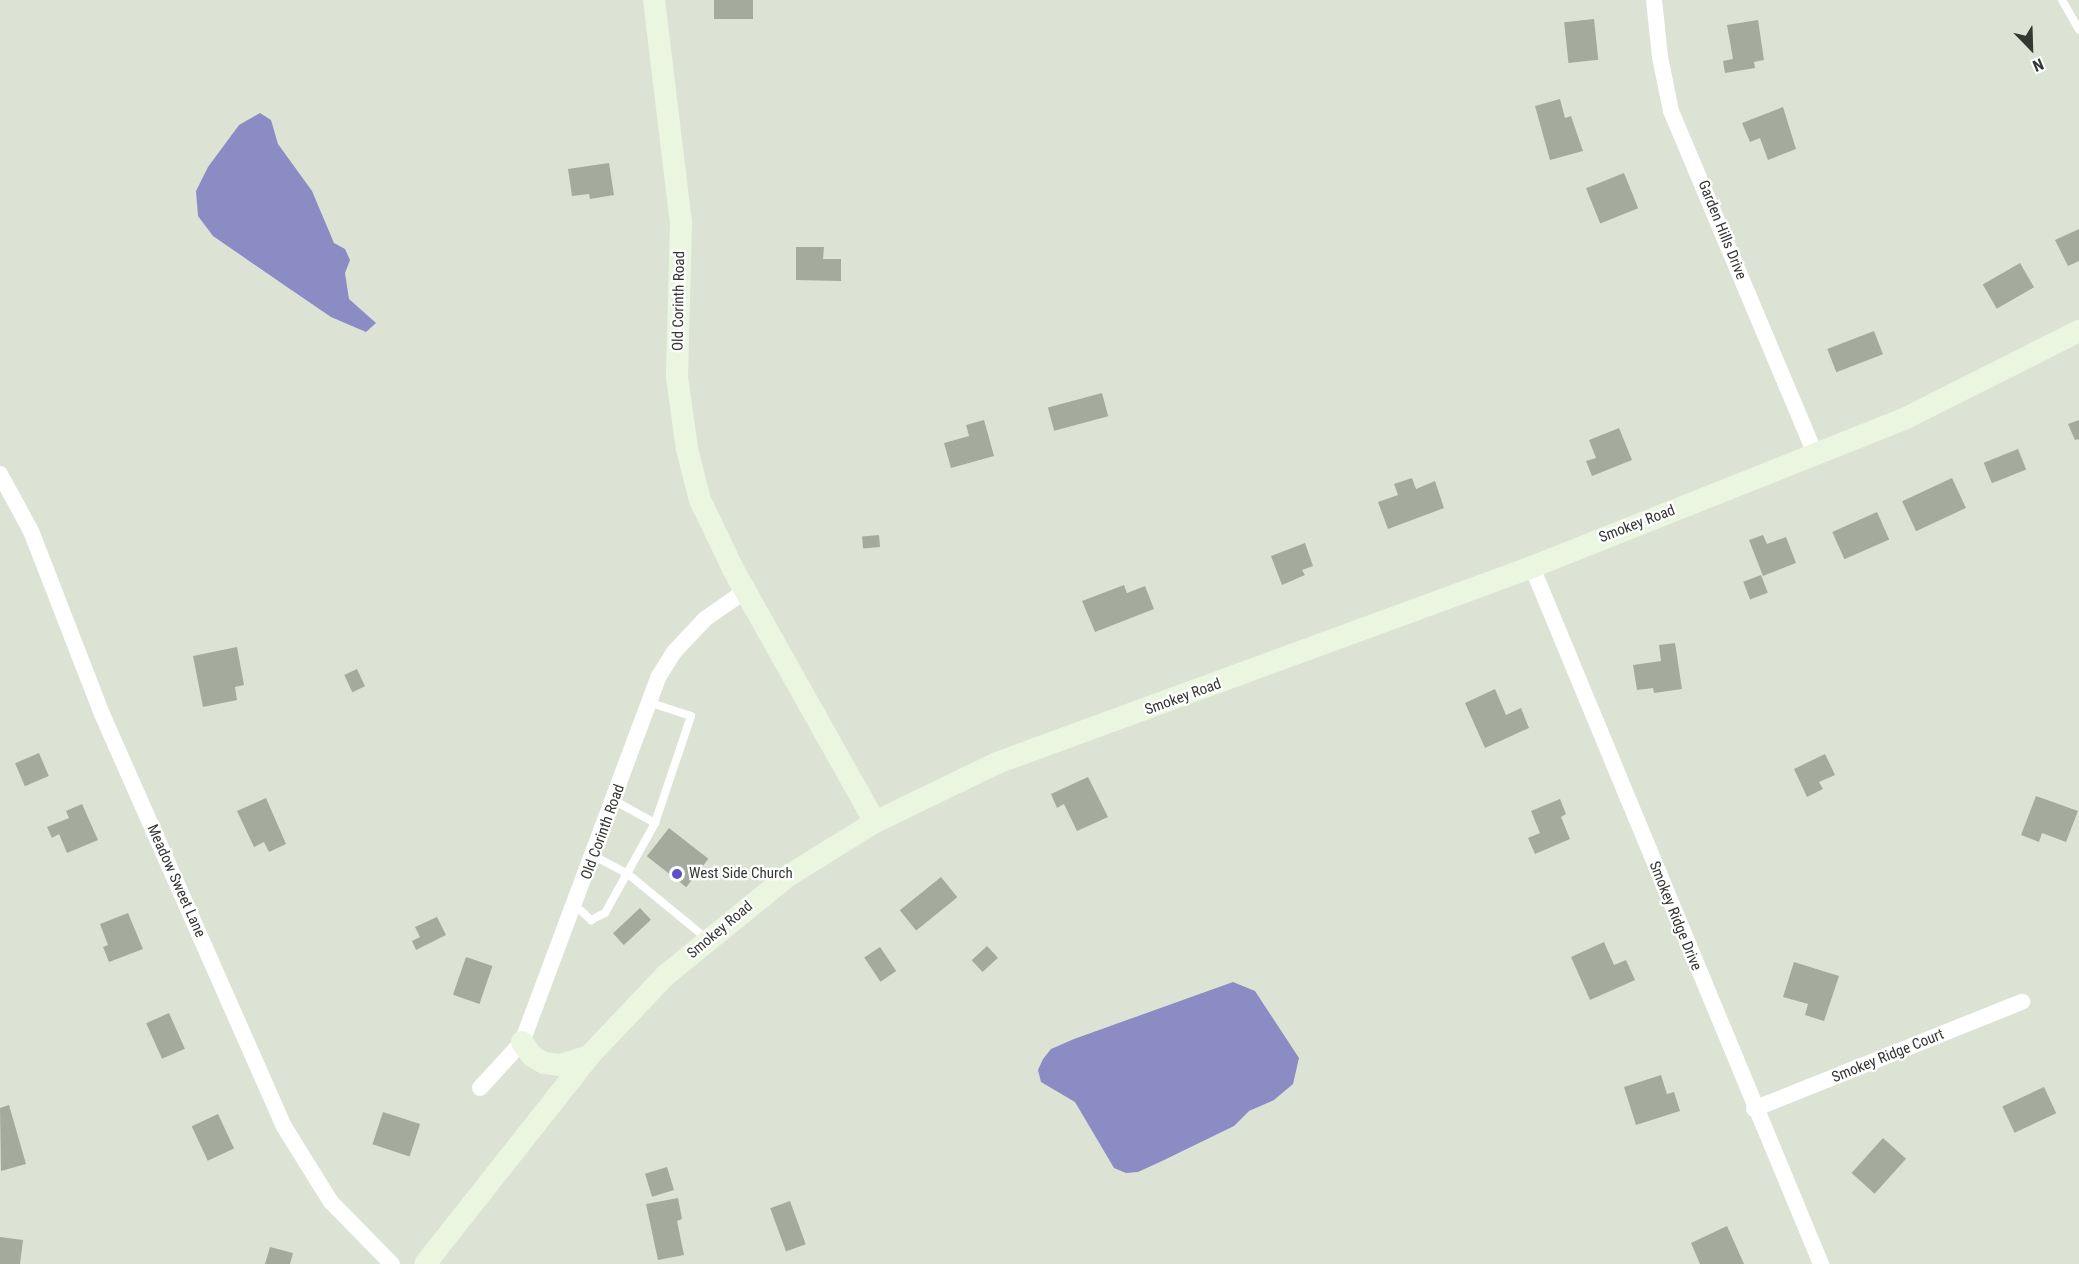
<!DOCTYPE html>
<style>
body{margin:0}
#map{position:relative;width:2079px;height:1264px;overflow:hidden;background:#dce3d5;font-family:"Roboto Condensed",sans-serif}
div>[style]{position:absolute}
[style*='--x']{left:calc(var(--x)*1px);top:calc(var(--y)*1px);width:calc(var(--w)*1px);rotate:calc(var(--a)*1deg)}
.water>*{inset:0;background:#8b8cc4}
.building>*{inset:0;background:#a4ab9d;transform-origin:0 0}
.lane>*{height:8px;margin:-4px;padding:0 4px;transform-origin:4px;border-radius:4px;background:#fff}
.street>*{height:16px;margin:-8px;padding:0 8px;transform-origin:8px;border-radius:8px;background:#fff}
.secondary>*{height:22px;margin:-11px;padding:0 11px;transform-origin:11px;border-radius:11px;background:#ebf6e1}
.dots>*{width:16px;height:16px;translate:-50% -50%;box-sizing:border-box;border:3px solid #fff;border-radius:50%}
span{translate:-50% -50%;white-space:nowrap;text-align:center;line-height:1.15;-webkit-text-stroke:4.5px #fff;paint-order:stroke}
.street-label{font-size:15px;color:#343732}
.poi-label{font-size:15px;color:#343732}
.left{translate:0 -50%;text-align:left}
.north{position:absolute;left:2001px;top:18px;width:60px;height:60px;-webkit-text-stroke:4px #fff;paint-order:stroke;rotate:157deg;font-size:16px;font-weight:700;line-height:24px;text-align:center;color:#343732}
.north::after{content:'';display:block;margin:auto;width:21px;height:27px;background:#343732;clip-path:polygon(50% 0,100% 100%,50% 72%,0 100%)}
</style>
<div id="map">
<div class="water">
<div style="clip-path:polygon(260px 113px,271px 120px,278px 144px,312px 191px,334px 243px,345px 249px,350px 260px,345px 273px,349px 299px,376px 323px,366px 332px,331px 317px,287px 287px,213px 236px,198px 216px,196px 191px,208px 167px,239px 125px)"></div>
<div style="clip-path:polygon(1233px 982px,1255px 991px,1299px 1058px,1293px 1084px,1274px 1100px,1249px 1111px,1234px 1126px,1162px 1161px,1138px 1172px,1126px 1173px,1114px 1168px,1075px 1102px,1041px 1082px,1038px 1070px,1043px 1059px,1051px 1049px,1074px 1039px)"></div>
</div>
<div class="building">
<div style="left:714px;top:0;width:39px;height:19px"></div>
<div style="left:1594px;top:19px;width:41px;height:30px;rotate:84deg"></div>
<div style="clip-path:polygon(1758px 20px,1764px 60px,1754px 62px,1755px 68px,1725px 73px,1723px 61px,1733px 59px,1727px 25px)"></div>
<div style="clip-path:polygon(1560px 99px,1565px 118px,1571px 116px,1583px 151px,1550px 160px,1535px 106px)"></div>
<div style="clip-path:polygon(1783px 107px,1796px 149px,1768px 160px,1760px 138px,1750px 142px,1742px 123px)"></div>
<div style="clip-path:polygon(609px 163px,614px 195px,590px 199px,589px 194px,572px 196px,568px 169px)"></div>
<div style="left:1624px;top:173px;width:38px;height:41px;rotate:68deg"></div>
<div style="clip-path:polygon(2079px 229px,2079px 261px,2068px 266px,2055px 240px)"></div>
<div style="clip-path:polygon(796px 247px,824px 247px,823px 259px,841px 259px,841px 281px,796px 280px)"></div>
<div style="left:2020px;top:263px;width:28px;height:43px;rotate:60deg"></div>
<div style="left:1874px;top:331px;width:25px;height:50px;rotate:69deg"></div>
<div style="left:1102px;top:393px;width:24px;height:56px;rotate:75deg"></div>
<div style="clip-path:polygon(984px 420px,994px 456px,951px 468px,944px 443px,969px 436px,966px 425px)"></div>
<div style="clip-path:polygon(2079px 420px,2079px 439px,2075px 440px,2068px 424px)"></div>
<div style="clip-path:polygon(1619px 428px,1632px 460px,1592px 476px,1586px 461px,1596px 458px,1589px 440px)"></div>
<div style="left:2018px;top:449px;width:22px;height:37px;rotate:68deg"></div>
<div style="clip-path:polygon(1412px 478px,1416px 489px,1435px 481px,1444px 508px,1388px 529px,1378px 502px,1398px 495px,1394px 484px)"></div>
<div style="left:1952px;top:478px;width:33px;height:55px;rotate:65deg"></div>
<div style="left:1877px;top:512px;width:30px;height:49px;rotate:66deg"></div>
<div style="left:879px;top:535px;width:12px;height:17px;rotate:85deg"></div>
<div style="clip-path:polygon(1763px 535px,1767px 544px,1786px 537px,1796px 563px,1763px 576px,1749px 540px)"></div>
<div style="clip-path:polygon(1305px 543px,1313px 566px,1302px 570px,1305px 575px,1282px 585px,1271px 556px)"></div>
<div style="left:1761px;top:575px;width:19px;height:19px;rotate:69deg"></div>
<div style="clip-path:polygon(1124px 585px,1127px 593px,1145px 586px,1154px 609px,1095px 632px,1082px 601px)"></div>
<div style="clip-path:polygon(1675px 643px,1682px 689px,1654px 693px,1653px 688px,1637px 690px,1633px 665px,1661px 661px,1659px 645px)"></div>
<div style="clip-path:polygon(237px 647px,244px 685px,235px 687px,237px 700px,203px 707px,193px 656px)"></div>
<div style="left:357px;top:669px;width:19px;height:14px;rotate:65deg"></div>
<div style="clip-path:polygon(1495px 689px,1506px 715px,1521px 708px,1529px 728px,1485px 748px,1465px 703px)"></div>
<div style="left:39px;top:753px;width:25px;height:26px;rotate:67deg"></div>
<div style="clip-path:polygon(1825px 754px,1835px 775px,1819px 782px,1823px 789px,1807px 797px,1794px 769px)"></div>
<div style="clip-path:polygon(1088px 777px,1108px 817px,1077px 831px,1064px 804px,1057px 808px,1051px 794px)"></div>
<div style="clip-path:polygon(2036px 796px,2078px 811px,2066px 842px,2042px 833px,2039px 842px,2021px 835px)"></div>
<div style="clip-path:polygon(266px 798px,286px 844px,269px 852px,264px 842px,254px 847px,237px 811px)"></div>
<div style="clip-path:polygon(1560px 799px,1566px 814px,1561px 817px,1570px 839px,1535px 854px,1528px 838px,1540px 833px,1531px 811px)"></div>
<div style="clip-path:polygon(82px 804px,98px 840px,67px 853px,59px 834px,52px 838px,47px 827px,69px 818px,66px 811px)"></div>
<div style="left:669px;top:828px;width:50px;height:36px;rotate:38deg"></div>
<div style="left:941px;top:877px;width:26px;height:53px;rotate:51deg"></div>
<div style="left:640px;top:908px;width:16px;height:37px;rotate:47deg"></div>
<div style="clip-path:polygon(128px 913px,143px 949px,109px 962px,103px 947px,108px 945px,100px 924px)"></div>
<div style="clip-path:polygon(437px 917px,446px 935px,416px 950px,412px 941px,420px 937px,415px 927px)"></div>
<div style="clip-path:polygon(1604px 942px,1614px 965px,1626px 960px,1635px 980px,1590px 1000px,1571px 957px)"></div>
<div style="left:987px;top:946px;width:16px;height:21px;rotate:47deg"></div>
<div style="left:880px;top:947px;width:29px;height:19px;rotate:56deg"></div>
<div style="left:466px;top:957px;width:28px;height:40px;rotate:19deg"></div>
<div style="clip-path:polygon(1794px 962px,1839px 976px,1824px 1021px,1805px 1015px,1808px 1004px,1783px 997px)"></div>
<div style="left:169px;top:1013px;width:39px;height:25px;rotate:66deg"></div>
<div style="clip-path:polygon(1661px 1075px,1667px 1094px,1674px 1092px,1680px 1111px,1636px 1125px,1624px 1087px)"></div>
<div style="left:2044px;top:1087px;width:29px;height:46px;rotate:65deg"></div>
<div style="clip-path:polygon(9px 1105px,26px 1164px,1px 1171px,0 1108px)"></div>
<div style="left:383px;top:1112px;width:39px;height:34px;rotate:18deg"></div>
<div style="left:218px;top:1114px;width:38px;height:29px;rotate:65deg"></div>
<div style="left:1883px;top:1138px;width:31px;height:47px;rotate:42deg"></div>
<div style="left:667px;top:1167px;width:24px;height:23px;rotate:73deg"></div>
<div style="clip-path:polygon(678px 1198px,682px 1219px,677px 1221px,684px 1255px,658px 1260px,646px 1204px)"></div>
<div style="left:790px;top:1201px;width:46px;height:21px;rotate:70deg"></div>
<div style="clip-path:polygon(1727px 1226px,1744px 1264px,1700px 1264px,1691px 1243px)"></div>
<div style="clip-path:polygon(0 1237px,23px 1240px,20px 1264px,0 1264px)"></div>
<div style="clip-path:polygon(270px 1247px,293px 1253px,290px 1264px,265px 1264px)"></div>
</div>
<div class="lane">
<div style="--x:2062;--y:0;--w:34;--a:60"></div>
<div style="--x:615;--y:801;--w:46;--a:28.8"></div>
<div style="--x:594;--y:856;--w:38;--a:28"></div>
<div style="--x:628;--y:874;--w:102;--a:39.4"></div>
<div style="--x:576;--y:906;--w:21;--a:43"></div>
<div style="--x:591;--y:920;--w:16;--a:-27"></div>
<div style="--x:605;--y:913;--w:103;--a:-60.9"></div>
<div style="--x:655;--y:823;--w:113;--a:-71.4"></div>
<div style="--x:691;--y:716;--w:42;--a:-162"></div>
</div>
<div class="street">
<div style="--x:1654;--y:0;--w:57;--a:84"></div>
<div style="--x:1660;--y:57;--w:55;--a:78.5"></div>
<div style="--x:1671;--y:111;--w:372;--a:67.2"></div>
<div style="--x:0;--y:474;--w:65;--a:61.5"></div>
<div style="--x:31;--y:531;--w:196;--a:68.8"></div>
<div style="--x:102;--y:714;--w:449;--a:66.2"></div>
<div style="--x:283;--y:1125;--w:91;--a:58.1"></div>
<div style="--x:331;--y:1202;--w:87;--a:45.5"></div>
<div style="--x:1532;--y:567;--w:755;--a:67.48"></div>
<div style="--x:480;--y:1088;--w:62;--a:-47.6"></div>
<div style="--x:522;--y:1042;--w:391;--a:-69.5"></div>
<div style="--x:659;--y:676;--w:28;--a:-58"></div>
<div style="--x:674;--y:652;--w:45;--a:-46.8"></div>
<div style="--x:705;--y:619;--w:49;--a:-35"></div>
<div style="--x:1754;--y:1109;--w:289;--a:-21.8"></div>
</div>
<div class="secondary">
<div style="--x:654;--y:0;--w:225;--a:83.1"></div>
<div style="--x:681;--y:223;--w:154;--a:91.5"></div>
<div style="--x:677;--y:377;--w:73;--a:82.1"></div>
<div style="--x:687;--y:449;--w:53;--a:75.7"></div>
<div style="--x:700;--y:500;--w:76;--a:64.4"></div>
<div style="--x:733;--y:569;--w:290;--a:60.7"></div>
<div style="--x:522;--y:1042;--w:17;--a:54"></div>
<div style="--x:532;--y:1056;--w:14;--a:30"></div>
<div style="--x:544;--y:1063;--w:16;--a:7"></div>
<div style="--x:560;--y:1065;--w:30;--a:-17"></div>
<div style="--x:425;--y:1264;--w:265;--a:-51.7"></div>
<div style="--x:589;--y:1056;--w:112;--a:-46.5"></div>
<div style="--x:666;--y:975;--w:157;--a:-39.1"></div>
<div style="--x:788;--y:876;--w:102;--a:-31.8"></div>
<div style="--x:875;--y:822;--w:136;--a:-25.8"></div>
<div style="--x:997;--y:763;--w:570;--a:-20.12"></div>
<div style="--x:1532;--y:567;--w:403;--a:-21.7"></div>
<div style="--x:1906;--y:418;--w:194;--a:-26.7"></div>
</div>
<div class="dots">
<div style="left:677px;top:874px;background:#5d51ca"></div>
</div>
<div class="street-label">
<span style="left:1722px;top:230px;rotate:68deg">Garden Hills Drive</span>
<span style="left:679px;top:301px;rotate:-89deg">Old Corinth Road</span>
<span style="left:1637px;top:524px;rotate:-21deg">Smokey Road</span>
<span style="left:1183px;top:697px;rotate:-20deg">Smokey Road</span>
<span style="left:603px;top:832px;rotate:-70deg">Old Corinth Road</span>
<span style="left:176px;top:881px;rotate:66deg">Meadow Sweet Lane</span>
<span style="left:1675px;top:916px;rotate:68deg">Smokey Ridge Drive</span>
<span style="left:720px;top:930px;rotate:-40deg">Smokey Road</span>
<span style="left:1888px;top:1056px;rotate:-22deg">Smokey Ridge Court</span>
</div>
<div class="poi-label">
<span class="left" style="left:689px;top:874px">West Side Church</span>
</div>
<div class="north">N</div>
</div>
